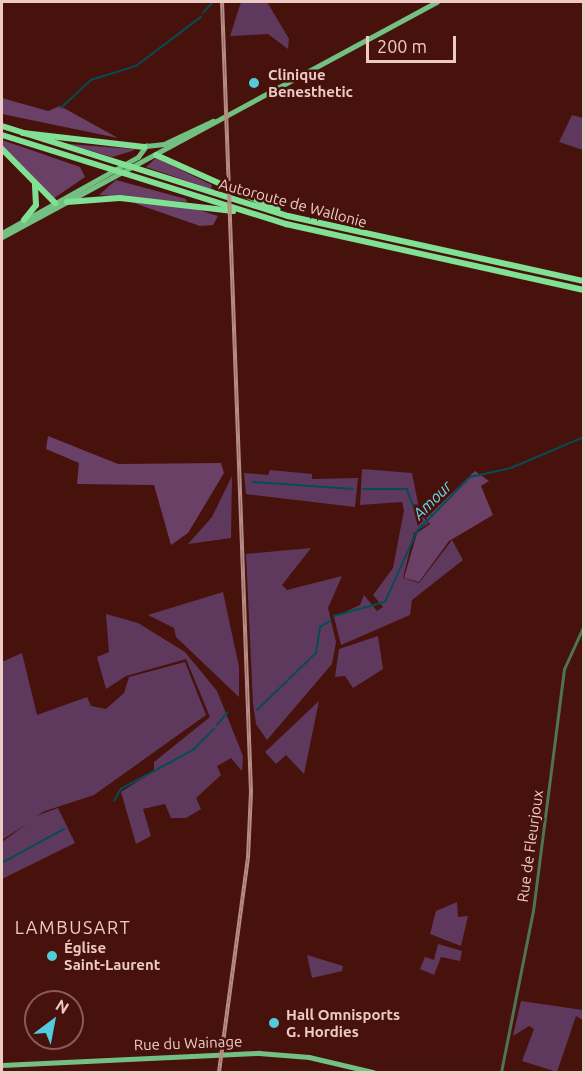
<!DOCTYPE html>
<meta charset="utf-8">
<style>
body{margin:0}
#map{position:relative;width:585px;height:1074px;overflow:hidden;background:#47110c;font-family:Ubuntu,sans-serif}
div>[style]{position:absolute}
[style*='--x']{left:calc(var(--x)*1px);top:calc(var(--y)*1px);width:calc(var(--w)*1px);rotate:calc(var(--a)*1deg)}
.green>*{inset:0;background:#5f395d}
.forest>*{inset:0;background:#6a4067}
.stream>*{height:1.5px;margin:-0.75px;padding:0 0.75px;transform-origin:0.75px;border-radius:0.75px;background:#034d56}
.minor>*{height:3px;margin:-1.5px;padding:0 1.5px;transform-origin:1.5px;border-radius:1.5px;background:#4f7455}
.major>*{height:4.5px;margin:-2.25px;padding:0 2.25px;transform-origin:2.25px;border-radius:2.25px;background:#72c182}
.highway>*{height:6px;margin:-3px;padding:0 3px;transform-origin:3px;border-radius:3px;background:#80e094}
.rail>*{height:4px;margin-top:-2px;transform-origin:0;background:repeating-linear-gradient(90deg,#47110c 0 4.5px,#b68c86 0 9px);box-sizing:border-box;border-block:2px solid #b68c86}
.dots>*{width:16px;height:16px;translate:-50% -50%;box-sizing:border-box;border:3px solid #47110c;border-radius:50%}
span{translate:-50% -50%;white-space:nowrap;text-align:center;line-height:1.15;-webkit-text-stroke:5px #47110c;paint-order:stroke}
.poi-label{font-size:15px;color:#eecac4;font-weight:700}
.left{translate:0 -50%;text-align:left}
.street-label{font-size:15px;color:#eecac4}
.water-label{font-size:16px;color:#62dcef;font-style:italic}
.quarter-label{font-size:18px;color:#eecac4;letter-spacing:1.5px}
.frame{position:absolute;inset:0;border:3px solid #eecac4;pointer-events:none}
.north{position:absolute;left:24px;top:990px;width:60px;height:60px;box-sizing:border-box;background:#47110c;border:2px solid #8a5b56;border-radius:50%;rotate:32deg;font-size:16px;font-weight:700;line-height:24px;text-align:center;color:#eecac4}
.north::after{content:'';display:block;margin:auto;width:21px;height:27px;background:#54cadd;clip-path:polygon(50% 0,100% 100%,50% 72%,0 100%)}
.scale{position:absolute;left:366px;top:36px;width:90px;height:27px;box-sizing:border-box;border:3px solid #eecac4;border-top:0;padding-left:8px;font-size:18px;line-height:21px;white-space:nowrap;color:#eecac4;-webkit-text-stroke:4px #47110c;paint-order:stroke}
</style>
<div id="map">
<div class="green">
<div style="clip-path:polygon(241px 2px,267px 2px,289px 39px,288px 49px,268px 34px,230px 36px)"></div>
<div style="clip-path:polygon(572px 115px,583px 118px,583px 150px,559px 142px)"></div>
<div style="clip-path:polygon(362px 469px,412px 473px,420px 513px,429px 523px,414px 533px,403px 578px,419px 583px,452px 540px,463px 560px,412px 600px,410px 615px,341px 645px,334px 617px,360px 605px,364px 595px,377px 611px,383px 607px,373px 595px,393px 568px,404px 510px,402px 502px,360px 505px)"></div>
<div style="clip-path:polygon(270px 470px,312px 474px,312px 479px,358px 478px,355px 507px,246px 494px,244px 473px,268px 475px)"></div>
<div style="clip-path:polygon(232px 476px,231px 538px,188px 544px,212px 517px)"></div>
<div style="clip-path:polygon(311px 548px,282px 585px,287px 590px,342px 576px,328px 608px,336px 642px,332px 664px,267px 740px,256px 724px,253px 703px,246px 554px)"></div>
<div style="clip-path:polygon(223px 592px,239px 667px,239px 697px,176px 637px,174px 628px,148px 615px)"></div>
<div style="clip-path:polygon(106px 614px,138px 623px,185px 652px,217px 691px,243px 756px,242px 771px,231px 758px,217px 766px,221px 775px,196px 798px,201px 809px,186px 818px,171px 818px,165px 804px,143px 809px,151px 836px,136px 844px,121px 792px,154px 771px,154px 762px,210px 717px,186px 659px,126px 676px,106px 689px,97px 657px,109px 652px)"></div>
<div style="clip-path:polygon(378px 636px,383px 669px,353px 688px,345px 676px,335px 677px,339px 649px)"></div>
<div style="clip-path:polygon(22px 653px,37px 715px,87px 697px,91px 706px,106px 709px,124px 693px,129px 677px,185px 662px,206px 715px,94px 795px,45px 811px,36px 816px,58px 808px,75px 843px,2px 879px,2px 842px,28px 823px,2px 840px,2px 662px)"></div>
<div style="clip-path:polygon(319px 701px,304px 774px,286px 755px,276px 764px,265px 752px)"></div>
<div style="clip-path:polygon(457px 902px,458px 917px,468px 916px,461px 946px,430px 934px,436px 911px)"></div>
<div style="clip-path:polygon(438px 944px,462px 951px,460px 961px,441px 957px,434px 975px,420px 969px,425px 957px,434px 960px)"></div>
<div style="clip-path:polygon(307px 955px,343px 966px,342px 971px,312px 978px)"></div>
<div style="clip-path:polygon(521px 1001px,583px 1010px,583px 1020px,576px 1016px,557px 1072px,522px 1061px,534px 1029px,529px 1026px,513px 1036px)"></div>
</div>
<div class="forest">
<div style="clip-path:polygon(2px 98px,48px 111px,60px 106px,118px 138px,2px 114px)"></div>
<div style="clip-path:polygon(2px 140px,80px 167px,85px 177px,53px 199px,2px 147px)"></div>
<div style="clip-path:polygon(68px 144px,133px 149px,135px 150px,112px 157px)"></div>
<div style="clip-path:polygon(156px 158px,212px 185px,211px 189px,146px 167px)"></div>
<div style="clip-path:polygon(116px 180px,186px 199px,187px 202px,99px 195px)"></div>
<div style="clip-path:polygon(131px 202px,190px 207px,218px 216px,213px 225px,200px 226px)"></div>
<div style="clip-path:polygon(48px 436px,118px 464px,221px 463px,224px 473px,188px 533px,171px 545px,154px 485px,77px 484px,79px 463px,46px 449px)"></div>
<div style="clip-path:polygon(475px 471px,489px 481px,481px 486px,493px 515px,449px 541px,419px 582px,404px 578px,417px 533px,430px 524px,426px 518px)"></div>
</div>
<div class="stream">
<div style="--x:203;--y:13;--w:15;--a:-48"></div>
<div style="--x:61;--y:108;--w:41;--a:-43"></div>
<div style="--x:91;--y:80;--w:47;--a:-17.3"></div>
<div style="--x:136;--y:66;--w:81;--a:-37"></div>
<div style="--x:253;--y:482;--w:100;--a:4"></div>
<div style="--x:363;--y:489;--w:44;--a:0"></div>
<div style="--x:407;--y:489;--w:19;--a:69"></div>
<div style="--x:414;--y:507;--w:20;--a:24"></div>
<div style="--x:334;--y:616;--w:53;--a:-15.4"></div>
<div style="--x:385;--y:602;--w:78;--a:-65.7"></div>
<div style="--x:417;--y:531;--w:76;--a:-45.5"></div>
<div style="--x:470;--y:477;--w:42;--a:-12.4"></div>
<div style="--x:511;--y:468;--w:79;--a:-23"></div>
<div style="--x:257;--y:710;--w:82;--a:-44"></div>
<div style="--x:316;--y:653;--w:26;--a:-81"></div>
<div style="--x:320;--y:627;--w:12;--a:-31"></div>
<div style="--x:217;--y:725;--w:16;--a:-50"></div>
<div style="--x:114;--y:801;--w:14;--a:-60"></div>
<div style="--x:121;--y:789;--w:82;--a:-28.4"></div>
<div style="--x:193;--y:750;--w:30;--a:-45"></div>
<div style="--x:2;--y:863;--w:71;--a:-28.7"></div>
</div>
<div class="minor">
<div style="--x:501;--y:1072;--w:164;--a:-78.8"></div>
<div style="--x:533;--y:911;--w:244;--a:-82.7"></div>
<div style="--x:564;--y:669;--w:48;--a:-65.6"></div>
</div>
<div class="major">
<div style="--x:2;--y:233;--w:156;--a:-29.2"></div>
<div style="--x:138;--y:157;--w:14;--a:-54"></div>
<div style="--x:146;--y:146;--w:18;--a:-6"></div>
<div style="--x:164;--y:144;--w:54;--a:-25.1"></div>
<div style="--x:2;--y:237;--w:494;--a:-28.4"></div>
<div style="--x:2;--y:1065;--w:257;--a:-2.7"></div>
<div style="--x:259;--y:1053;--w:50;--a:4.6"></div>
<div style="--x:309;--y:1057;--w:66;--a:13.2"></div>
</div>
<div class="highway">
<div style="--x:2;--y:126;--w:300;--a:17.5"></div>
<div style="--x:288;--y:216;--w:303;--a:12.4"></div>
<div style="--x:23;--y:133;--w:122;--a:6.6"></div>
<div style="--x:2;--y:135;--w:298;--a:17.4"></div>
<div style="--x:286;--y:224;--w:305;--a:12.5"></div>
<div style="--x:2;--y:149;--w:76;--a:45.5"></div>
<div style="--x:156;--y:155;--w:133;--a:24.1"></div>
<div style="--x:67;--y:202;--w:53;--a:-4.3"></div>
<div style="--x:120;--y:198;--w:114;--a:6.6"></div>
<div style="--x:24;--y:220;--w:19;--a:-51"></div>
<div style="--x:36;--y:205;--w:21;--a:-93"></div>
</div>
<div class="rail">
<div style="--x:219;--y:1072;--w:216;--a:-82.3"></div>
<div style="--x:248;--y:858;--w:66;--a:-87.4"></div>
<div style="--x:251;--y:792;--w:791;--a:-92.1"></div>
</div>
<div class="dots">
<div style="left:254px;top:83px;background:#54cadd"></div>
<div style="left:52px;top:956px;background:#54cadd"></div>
<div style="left:274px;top:1023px;background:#54cadd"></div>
</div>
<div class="poi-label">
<span class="left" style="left:268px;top:83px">Clinique<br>Benesthetic</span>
<span class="left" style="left:64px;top:956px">Église<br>Saint-Laurent</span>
<span class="left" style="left:286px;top:1023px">Hall Omnisports<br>G. Hordies</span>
</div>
<div class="street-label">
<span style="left:293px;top:203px;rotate:15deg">Autoroute de Wallonie</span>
<span style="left:530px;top:846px;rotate:-82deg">Rue de Fleurjoux</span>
<span style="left:188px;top:1043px;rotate:-2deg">Rue du Wainage</span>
</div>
<div class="water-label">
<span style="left:432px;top:500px;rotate:-45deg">Amour</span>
</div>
<div class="quarter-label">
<span style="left:73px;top:927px">LAMBUSART</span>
</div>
<div class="frame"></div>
<div class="north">N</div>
<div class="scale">200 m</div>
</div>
